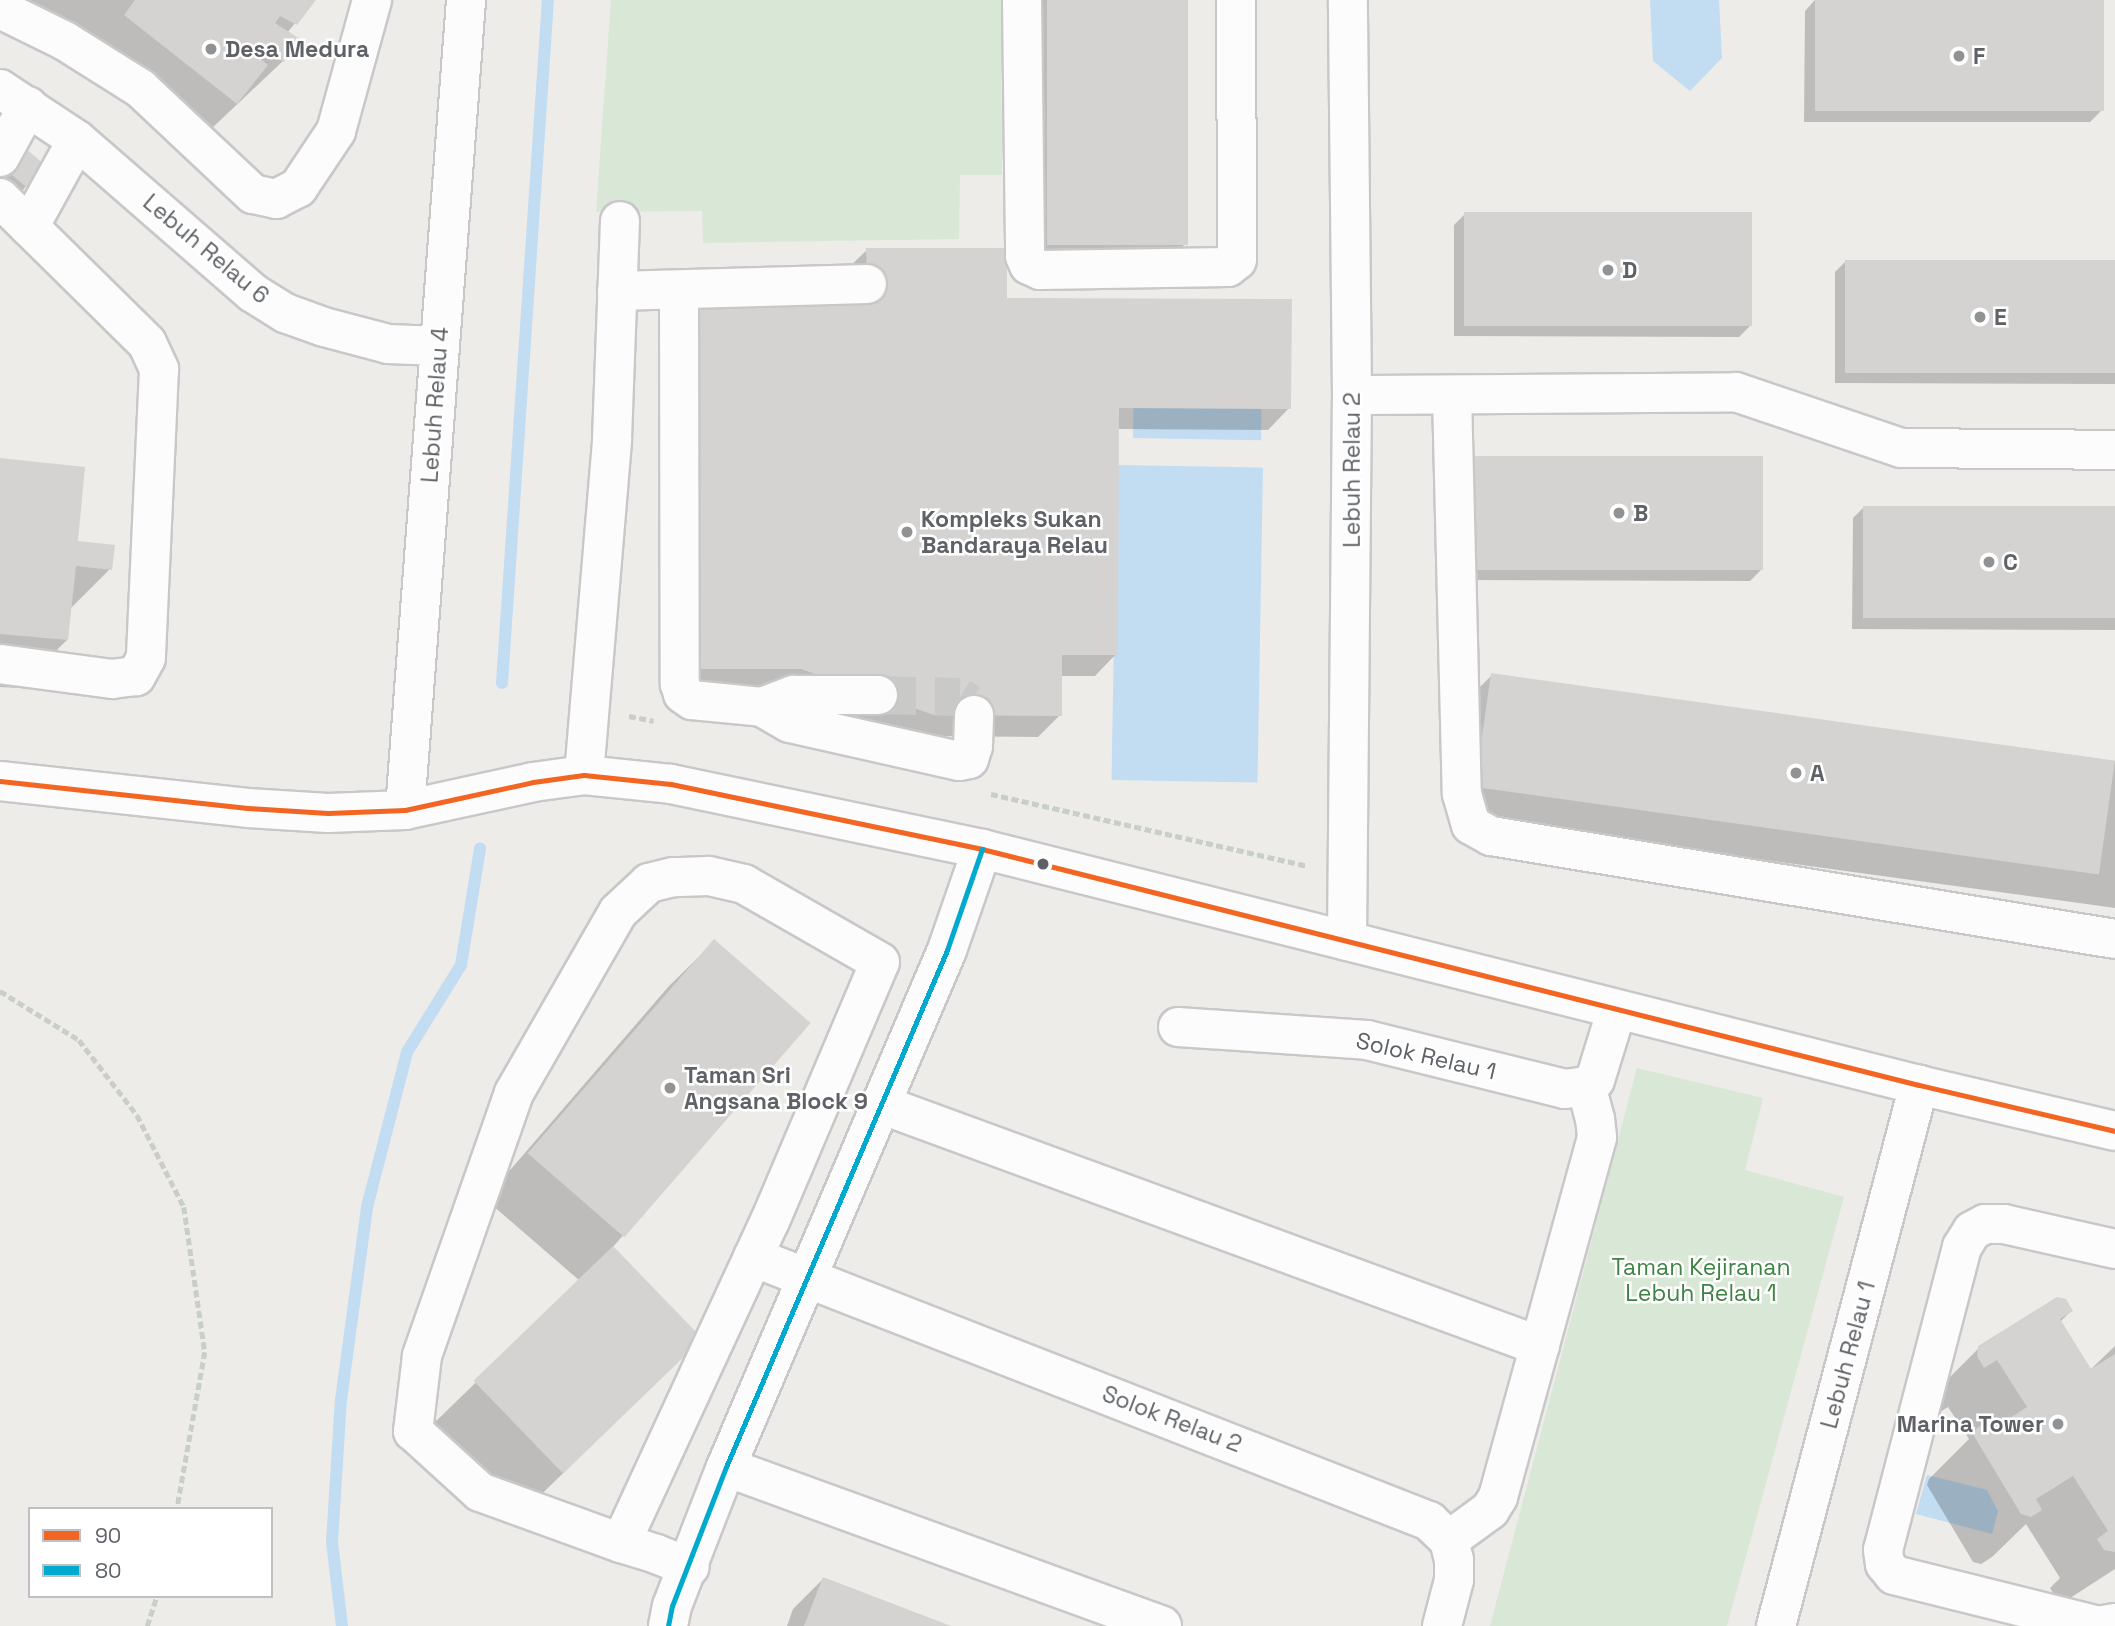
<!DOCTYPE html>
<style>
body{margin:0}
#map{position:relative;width:2115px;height:1626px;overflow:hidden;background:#edece9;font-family:"Space Grotesk",sans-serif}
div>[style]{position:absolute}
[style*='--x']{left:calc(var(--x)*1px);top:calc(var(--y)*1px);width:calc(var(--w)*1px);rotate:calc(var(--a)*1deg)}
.green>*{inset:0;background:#d8e7d6}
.water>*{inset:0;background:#c2dcf2;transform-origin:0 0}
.shadow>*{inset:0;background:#0003}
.stream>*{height:12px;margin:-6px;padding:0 6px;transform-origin:6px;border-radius:6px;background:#c2dcf2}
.building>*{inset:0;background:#d4d3d1;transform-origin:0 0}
.minor-tunnel>*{height:38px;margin-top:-19px;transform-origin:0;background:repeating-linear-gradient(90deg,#c9c9c8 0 38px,transparent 0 57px)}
.path>*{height:4.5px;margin-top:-2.25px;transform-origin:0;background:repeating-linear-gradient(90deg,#cacecb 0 7px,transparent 0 10.5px)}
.roads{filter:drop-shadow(2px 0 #c8c8c8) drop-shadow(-2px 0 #c8c8c8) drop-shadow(0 2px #c8c8c8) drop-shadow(0 -2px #c8c8c8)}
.minor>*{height:38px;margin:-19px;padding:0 19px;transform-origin:19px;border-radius:19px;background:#fcfcfc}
.bus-1>*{height:5px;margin:-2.5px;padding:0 2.5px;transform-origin:2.5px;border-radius:2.5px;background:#f26522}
.bus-2>*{height:5px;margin:-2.5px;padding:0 2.5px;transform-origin:2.5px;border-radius:2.5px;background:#00a9ce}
.dots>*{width:19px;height:19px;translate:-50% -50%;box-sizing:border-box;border:4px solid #fff;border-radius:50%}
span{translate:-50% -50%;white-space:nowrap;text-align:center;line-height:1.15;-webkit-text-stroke:5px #fff;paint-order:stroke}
.poi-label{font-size:23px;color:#5e6165;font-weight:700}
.left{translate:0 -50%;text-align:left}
.right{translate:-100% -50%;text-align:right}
.street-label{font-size:23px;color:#5e6165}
.park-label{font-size:23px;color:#3f8344}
.legend{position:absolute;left:28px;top:1507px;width:245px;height:91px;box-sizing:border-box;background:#fff;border:2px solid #bfc0c1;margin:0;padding:9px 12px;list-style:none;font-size:21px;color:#5e6165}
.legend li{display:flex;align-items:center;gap:14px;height:35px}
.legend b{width:35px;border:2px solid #bfc0c1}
</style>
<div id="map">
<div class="green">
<div style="clip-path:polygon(611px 0,1001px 0,1002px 175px,960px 175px,959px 239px,703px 243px,702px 211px,596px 212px)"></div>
<div style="clip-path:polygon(1637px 1068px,1763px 1098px,1745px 1170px,1844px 1197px,1727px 1626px,1490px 1626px)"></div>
</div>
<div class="water">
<div style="clip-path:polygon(1650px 0,1719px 0,1722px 58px,1690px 91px,1653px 61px)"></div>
<div style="left:1135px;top:323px;width:128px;height:115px;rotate:1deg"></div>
<div style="left:1117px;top:465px;width:146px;height:315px;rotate:1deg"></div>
<div style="clip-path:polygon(1927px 1475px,1987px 1490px,1998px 1511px,1992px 1534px,1916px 1514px)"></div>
</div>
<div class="shadow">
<div style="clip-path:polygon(0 0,314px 0,287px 33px,297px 40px,283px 61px,191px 148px)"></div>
<div style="clip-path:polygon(1026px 0,1186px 0,1185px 244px,1164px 265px,1024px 265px)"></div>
<div style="clip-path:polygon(1815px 0,2101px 111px,2090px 122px,1804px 122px,1805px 11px)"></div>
<div style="clip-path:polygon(21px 156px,26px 186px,22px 191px,4px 178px)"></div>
<div style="clip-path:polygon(1465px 214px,1750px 326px,1739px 337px,1454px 336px,1454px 225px)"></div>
<div style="clip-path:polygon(867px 250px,1289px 408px,1268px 430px,1117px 429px,1116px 654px,1095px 676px,1060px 676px,1060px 715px,1038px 737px,912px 736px,778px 689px,678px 689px,845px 271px)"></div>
<div style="clip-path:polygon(1846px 261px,2115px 263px,2115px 384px,1835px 383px,1835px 272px)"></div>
<div style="clip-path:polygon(1476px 458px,1761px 570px,1750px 581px,1464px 580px,1465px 469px)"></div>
<div style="clip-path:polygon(0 460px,76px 542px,110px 569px,70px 609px,67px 640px,18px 688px,0 687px)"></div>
<div style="clip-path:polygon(1864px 507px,2115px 508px,2115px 630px,1852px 629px,1853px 518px)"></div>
<div style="clip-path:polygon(1492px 675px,2115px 761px,2115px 908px,1446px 816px,1462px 705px)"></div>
<div style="clip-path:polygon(714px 942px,808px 1023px,612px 1248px,656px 1383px,518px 1517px,430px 1427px,580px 1281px,485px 1199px,669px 986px)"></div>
<div style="clip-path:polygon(2071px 1311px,2060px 1322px,2090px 1370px,2115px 1346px,2115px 1569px,2067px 1600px,2056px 1598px,2050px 1588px,2060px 1578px,2026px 1524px,1992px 1557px,1981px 1564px,1973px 1562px,1927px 1485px,1929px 1479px,1969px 1439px,1948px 1407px,1935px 1415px,1931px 1396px,1979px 1348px)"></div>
<div style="clip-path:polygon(823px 1579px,947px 1626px,787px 1626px,793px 1609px)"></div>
</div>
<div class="stream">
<div style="--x:502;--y:683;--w:685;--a:-86.15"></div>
<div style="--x:342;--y:1626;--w:85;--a:-96.8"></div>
<div style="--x:332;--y:1542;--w:142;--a:-86.4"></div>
<div style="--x:341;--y:1400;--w:195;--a:-82.3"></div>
<div style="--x:367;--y:1207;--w:160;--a:-75.5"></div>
<div style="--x:407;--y:1052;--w:102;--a:-58.2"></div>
<div style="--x:461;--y:965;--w:118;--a:-80.7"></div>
</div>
<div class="building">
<div style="clip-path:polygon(135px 0,316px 0,297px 25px,280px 16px,275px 23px,300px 39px,284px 62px,258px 45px,253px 53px,268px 65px,237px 104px,124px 15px)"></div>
<div style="left:1047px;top:0;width:141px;height:245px"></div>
<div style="left:1815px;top:0;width:289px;height:111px"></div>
<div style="left:26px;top:149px;width:25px;height:29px;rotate:40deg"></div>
<div style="left:1464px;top:212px;width:288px;height:114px"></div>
<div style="clip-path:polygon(866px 248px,1007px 248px,1007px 298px,1292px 299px,1291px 409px,1119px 408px,1118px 655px,1062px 655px,1062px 716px,934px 715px,801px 669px,699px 669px,692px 298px,868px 296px)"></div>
<div style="left:1845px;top:260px;width:270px;height:113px"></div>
<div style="left:1475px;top:456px;width:288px;height:114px"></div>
<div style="clip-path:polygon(0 458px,85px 467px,78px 541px,115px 545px,112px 570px,76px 566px,68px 640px,0 634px)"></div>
<div style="left:1863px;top:506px;width:252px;height:112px"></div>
<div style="left:1491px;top:673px;width:630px;height:115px;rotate:8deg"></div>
<div style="left:714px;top:939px;width:128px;height:284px;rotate:41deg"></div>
<div style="left:613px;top:1246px;width:129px;height:194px;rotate:46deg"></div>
<div style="clip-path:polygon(2057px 1297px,2066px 1299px,2073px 1311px,2060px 1319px,2091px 1369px,2115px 1354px,2115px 1552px,2104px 1550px,2097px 1539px,2108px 1531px,2073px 1476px,2036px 1499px,2042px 1510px,2031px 1517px,2021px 1514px,1974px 1436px,1976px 1429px,1989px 1420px,1994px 1428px,2027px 1407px,1997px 1360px,1984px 1368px,1977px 1356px,1978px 1346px)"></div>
<div style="clip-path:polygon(823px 1577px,951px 1626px,804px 1626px)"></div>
</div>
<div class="minor-tunnel">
<div style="--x:878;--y:695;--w:82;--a:1.4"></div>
<div style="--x:960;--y:697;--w:12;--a:31"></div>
<div style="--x:970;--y:703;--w:13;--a:72"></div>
</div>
<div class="path">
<div style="--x:629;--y:716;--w:25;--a:11"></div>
<div style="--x:991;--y:794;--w:324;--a:12.8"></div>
<div style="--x:0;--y:991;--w:93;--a:31.8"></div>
<div style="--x:79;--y:1040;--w:95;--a:52.3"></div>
<div style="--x:137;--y:1115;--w:103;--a:62.9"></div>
<div style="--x:184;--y:1207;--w:147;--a:81.8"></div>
<div style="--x:205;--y:1352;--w:159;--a:100.1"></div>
<div style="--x:147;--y:1626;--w:32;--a:-72"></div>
</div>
<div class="roads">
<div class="minor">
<div style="--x:1022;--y:0;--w:256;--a:89.3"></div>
<div style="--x:1025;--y:256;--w:10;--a:66"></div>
<div style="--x:1029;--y:265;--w:12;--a:24"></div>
<div style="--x:1040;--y:270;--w:188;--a:-0.9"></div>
<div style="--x:1228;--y:267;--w:11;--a:-38"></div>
<div style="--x:1237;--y:260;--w:260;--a:-90.2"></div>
<div style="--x:0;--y:9;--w:72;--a:26.2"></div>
<div style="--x:65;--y:41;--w:89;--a:32.1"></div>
<div style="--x:140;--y:88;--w:155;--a:43.2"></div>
<div style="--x:253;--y:194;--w:24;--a:12"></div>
<div style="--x:276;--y:199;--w:25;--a:-27"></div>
<div style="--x:298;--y:188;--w:69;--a:-56.3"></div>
<div style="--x:336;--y:131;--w:136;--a:-74.6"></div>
<div style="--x:0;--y:89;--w:92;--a:33.5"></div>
<div style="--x:77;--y:140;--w:233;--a:41"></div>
<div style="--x:253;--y:293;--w:38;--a:32"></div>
<div style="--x:285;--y:313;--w:41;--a:19.7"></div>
<div style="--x:324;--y:327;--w:66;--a:14.9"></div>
<div style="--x:388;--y:344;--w:52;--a:2.2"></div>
<div style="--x:0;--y:157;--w:58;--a:-61.2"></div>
<div style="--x:0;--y:198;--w:206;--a:44.6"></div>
<div style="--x:147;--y:343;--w:29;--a:65"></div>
<div style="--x:159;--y:369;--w:289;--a:92.6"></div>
<div style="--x:146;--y:658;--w:21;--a:119"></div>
<div style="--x:136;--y:676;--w:24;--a:173"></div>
<div style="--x:112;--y:679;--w:113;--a:-172.4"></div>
<div style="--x:29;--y:227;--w:99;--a:-61.1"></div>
<div style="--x:679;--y:290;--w:394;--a:89.9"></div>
<div style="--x:680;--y:684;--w:10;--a:73"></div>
<div style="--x:683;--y:694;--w:11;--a:34"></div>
<div style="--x:692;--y:700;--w:70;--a:5.7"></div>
<div style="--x:762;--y:707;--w:32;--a:30"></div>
<div style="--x:790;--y:723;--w:173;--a:12.7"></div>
<div style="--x:959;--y:761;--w:10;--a:-11"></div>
<div style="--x:969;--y:759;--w:14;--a:-73"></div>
<div style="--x:973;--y:746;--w:31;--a:-88"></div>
<div style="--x:617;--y:291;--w:250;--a:-1.6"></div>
<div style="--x:1352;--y:395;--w:384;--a:-0.4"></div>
<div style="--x:1736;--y:392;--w:174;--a:18.7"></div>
<div style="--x:1901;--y:448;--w:214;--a:0.5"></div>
<div style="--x:1452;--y:395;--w:399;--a:88.6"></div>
<div style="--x:1462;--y:794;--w:32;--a:74"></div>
<div style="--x:1471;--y:825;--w:23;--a:29"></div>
<div style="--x:1491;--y:836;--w:632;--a:9.37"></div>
<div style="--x:762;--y:707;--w:34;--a:-21"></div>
<div style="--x:794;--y:695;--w:84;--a:0"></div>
<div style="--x:584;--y:775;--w:337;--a:-85.2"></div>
<div style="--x:612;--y:439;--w:218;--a:-87.9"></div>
<div style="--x:0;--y:781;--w:249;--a:6.2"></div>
<div style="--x:248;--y:808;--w:80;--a:3.6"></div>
<div style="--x:328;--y:813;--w:77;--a:-2.2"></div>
<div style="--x:405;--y:810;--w:131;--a:-12.3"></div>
<div style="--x:533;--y:782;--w:51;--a:-7.8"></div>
<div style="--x:584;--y:775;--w:87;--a:5.9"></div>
<div style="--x:671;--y:784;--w:318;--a:11.8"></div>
<div style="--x:982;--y:849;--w:966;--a:14.14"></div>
<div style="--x:1919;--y:1085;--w:201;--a:13.2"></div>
<div style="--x:405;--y:810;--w:812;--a:-85.69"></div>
<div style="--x:1347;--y:941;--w:546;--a:-89.48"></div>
<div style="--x:1352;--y:395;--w:395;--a:-90.6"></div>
<div style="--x:1178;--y:1027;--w:189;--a:3.9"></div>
<div style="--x:1367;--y:1040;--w:204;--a:13.9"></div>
<div style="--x:1565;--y:1089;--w:21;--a:-8"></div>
<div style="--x:1586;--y:1086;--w:11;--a:-34"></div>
<div style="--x:1595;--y:1080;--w:74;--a:-72.8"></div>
<div style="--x:880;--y:1104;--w:703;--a:20.14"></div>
<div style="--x:2115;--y:1249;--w:114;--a:-167.3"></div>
<div style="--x:2004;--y:1224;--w:19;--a:180"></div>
<div style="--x:1985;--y:1224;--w:15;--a:152"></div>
<div style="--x:1972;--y:1231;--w:19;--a:122"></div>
<div style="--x:1962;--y:1247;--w:313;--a:104.6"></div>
<div style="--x:1883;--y:1550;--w:14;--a:82"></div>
<div style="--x:1885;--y:1564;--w:14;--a:51"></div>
<div style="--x:1894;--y:1575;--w:210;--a:14"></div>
<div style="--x:2098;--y:1626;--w:17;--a:-10"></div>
<div style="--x:753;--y:1257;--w:726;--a:21.33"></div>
<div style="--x:1429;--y:1521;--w:28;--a:44"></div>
<div style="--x:1449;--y:1540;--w:21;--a:76"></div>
<div style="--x:1454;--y:1560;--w:20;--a:90"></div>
<div style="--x:1454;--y:1580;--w:48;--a:104.6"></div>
<div style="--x:726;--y:1467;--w:464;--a:20"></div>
<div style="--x:1449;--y:1540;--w:51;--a:-36.2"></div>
<div style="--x:1490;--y:1510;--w:15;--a:-58"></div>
<div style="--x:1498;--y:1497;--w:373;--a:-74.6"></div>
<div style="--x:1597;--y:1137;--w:18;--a:-96"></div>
<div style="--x:1595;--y:1119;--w:34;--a:-105"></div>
<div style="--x:621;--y:1543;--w:355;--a:-65.2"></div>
<div style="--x:770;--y:1221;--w:281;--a:-67"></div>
<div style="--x:880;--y:962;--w:157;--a:-150.2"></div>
<div style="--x:744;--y:884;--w:37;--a:-167"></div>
<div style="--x:708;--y:876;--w:35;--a:178"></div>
<div style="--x:673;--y:877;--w:25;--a:166"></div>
<div style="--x:649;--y:883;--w:42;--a:136.9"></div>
<div style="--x:618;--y:912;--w:209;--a:119.9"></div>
<div style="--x:514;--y:1093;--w:279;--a:109.3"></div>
<div style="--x:422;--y:1356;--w:76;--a:96.8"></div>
<div style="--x:413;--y:1431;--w:91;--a:42.3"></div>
<div style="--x:480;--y:1492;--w:150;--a:19.9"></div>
<div style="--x:621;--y:1543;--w:37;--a:17"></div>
<div style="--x:656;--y:1554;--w:36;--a:21"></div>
<div style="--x:668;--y:1626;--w:20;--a:-79"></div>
<div style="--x:672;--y:1606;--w:149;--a:-68.8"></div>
<div style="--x:726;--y:1467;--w:562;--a:-66.85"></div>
<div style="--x:947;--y:950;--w:107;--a:-70.9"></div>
<div style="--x:1776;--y:1626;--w:560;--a:-75.19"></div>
</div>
</div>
<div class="bus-1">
<div style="--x:0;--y:781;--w:249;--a:6.2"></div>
<div style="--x:248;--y:808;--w:80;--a:3.6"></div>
<div style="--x:328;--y:813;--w:77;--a:-2.2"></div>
<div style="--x:405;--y:810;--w:131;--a:-12.3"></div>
<div style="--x:533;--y:782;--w:51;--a:-7.8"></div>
<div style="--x:584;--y:775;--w:87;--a:5.9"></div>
<div style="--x:671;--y:784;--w:318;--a:11.8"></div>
<div style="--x:982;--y:849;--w:966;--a:14.14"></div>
<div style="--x:1919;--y:1085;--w:201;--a:13.2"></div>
</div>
<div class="bus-2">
<div style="--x:668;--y:1626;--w:20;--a:-79"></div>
<div style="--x:672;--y:1606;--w:149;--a:-68.8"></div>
<div style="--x:726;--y:1467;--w:562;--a:-66.85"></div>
<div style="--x:947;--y:950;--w:107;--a:-70.9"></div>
</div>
<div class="dots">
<div style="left:211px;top:49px;background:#909293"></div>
<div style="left:1959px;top:56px;background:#909293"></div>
<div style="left:1608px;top:270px;background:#909293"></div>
<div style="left:1980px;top:317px;background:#909293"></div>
<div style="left:1619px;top:513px;background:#909293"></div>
<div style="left:907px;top:532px;background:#909293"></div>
<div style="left:1989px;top:562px;background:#909293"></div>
<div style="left:1796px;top:773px;background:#909293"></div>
<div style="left:1043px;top:864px;background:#5e6165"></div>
<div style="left:670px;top:1088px;background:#909293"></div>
<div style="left:2058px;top:1424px;background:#909293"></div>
</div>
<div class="poi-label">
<span class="left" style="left:225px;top:49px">Desa Medura</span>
<span class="left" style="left:1973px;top:56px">F</span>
<span class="left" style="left:1622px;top:270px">D</span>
<span class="left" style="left:1994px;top:317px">E</span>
<span class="left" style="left:1633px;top:513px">B</span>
<span class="left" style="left:921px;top:532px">Kompleks Sukan<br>Bandaraya Relau</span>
<span class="left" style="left:2003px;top:562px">C</span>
<span class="left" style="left:1810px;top:773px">A</span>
<span class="left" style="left:684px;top:1088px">Taman Sri<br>Angsana Block 9</span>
<span class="right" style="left:2044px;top:1424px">Marina Tower</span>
</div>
<div class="street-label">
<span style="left:206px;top:249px;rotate:40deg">Lebuh Relau 6</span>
<span style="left:435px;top:405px;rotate:-86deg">Lebuh Relau 4</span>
<span style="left:1352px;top:470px;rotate:-90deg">Lebuh Relau 2</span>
<span style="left:1426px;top:1056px;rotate:13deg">Solok Relau 1</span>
<span style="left:1848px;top:1355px;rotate:-75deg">Lebuh Relau 1</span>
<span style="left:1172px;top:1419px;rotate:21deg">Solok Relau 2</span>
</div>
<div class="park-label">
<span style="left:1701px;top:1280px">Taman Kejiranan<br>Lebuh Relau 1</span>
</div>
<ul class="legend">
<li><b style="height:9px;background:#f26522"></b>90</li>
<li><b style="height:9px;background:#00a9ce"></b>80</li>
</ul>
</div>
